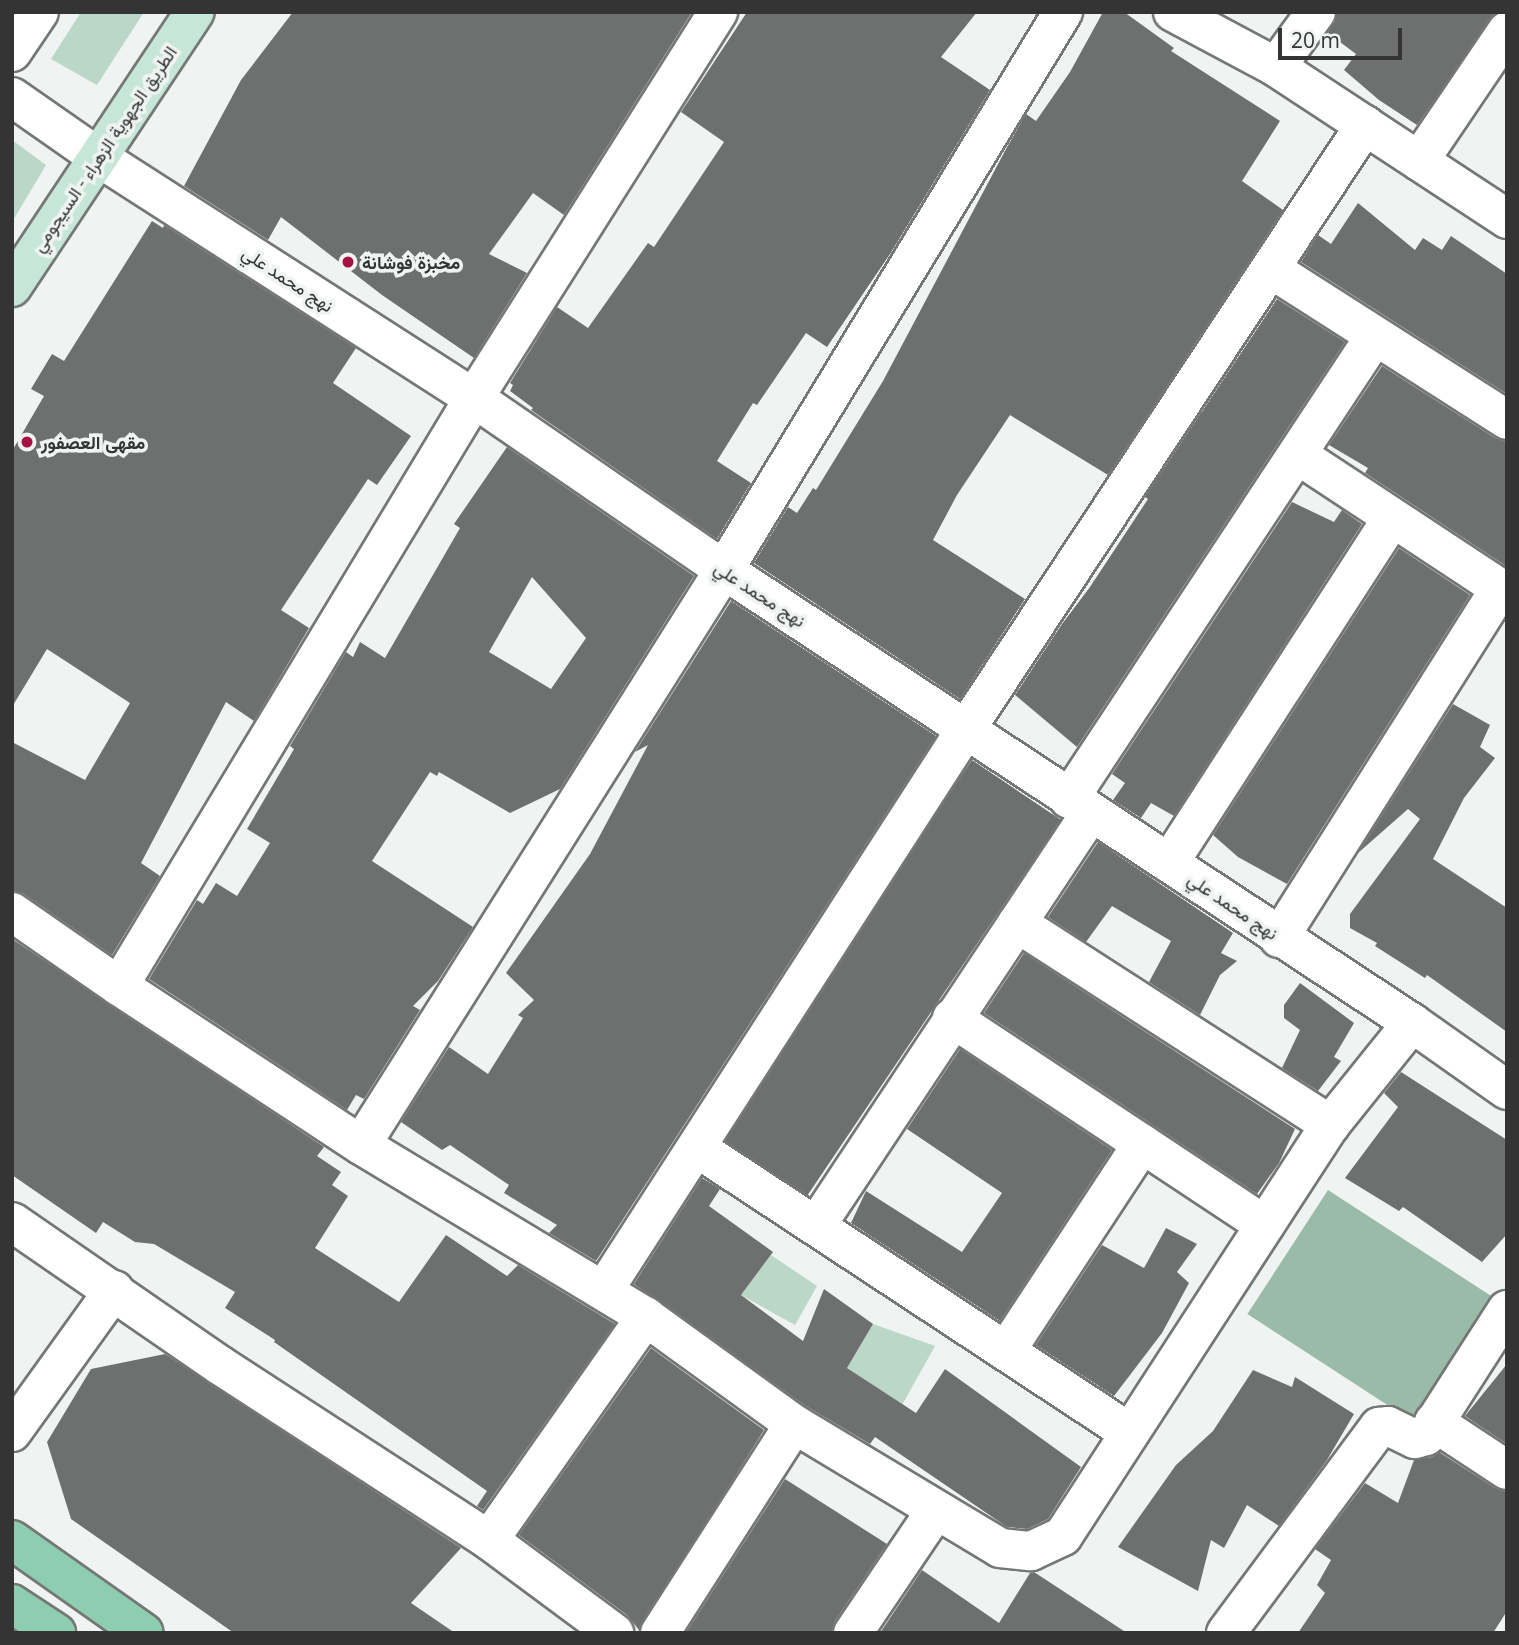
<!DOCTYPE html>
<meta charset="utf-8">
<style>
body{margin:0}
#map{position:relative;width:1519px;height:1645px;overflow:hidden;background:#eff3f1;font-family:"Open Sans",Vazirmatn,sans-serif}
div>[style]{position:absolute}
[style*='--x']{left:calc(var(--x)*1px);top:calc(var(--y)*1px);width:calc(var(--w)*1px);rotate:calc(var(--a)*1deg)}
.green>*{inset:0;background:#bad7c7}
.forest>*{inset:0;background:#9bbba9;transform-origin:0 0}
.building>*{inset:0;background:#6d706f;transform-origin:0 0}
.roads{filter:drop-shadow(2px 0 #747775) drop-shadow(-2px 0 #747775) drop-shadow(0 2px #747775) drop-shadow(0 -2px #747775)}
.minor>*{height:38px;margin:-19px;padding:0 19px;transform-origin:19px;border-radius:19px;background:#fff}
.secondary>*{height:38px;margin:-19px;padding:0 19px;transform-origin:19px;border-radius:19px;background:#c6e6d7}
.primary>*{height:38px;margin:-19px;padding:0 19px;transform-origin:19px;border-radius:19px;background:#8dcdb0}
.dots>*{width:19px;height:19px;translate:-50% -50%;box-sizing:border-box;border:4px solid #eff3f1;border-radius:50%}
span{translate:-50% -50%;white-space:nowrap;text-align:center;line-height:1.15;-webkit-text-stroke:7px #eff3f1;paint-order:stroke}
.street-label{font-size:18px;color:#333433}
.poi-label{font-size:18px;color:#333433;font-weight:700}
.left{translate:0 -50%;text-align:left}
.frame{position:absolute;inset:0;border:14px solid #333433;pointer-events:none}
.scale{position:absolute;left:1278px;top:28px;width:124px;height:32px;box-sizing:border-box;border:4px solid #333433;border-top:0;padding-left:9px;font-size:21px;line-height:24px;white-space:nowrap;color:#333433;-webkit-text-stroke:5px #eff3f1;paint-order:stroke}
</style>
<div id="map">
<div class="green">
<div style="clip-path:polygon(81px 12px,144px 12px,97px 85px,51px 59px)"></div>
<div style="clip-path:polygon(12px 140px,46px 165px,12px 222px)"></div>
<div style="clip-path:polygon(771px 1255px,817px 1286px,795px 1325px,741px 1295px)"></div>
<div style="clip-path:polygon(873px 1324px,935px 1346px,902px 1405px,847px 1368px)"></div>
</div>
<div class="forest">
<div style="left:1328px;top:1190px;width:195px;height:148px;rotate:33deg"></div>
</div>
<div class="building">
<div style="clip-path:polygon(293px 12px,692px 12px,564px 215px,533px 193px,489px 254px,527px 273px,474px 358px,382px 295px,281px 217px,268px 240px,184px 186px,241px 80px)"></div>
<div style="clip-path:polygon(747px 12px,977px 12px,941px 57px,990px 90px,890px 254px,827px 347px,806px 333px,757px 405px,753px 403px,717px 461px,751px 483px,717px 539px,531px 410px,533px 408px,510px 391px,513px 385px,510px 383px,557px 307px,588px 328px,648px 243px,654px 247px,724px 142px,681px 112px)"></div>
<div style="clip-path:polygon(1103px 12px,1124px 12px,1174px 48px,1171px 51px,1280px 121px,1242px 181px,1283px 210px,1108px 475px,1010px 415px,957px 495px,933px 540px,1025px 599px,960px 699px,754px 563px,788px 507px,797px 513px,813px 488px,816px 490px,883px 381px,1006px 149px,1026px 114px,1036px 121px,1070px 72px)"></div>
<div style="clip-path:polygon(1338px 12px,1496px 12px,1417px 125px,1379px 100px,1344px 70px,1356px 54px,1328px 33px)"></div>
<div style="clip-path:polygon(1358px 203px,1415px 250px,1423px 238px,1442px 250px,1451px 236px,1507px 274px,1507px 394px,1301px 262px,1318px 235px,1331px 244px)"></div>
<div style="clip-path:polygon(152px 221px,163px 228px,164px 225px,356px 348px,333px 383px,411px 436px,377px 485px,368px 479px,281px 610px,309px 628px,254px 721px,226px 702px,141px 863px,160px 876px,112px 955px,24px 894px,12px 890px,12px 742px,85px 780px,130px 703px,47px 649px,12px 707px,12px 451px,44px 396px,31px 389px,52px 354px,64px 361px)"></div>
<div style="clip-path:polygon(1277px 299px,1345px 342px,1077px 747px,1015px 695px,1062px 624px,1090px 587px,1148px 499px,1145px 497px)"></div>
<div style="clip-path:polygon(1382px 366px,1495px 438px,1507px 442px,1506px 566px,1365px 473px,1368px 468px,1329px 445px)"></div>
<div style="clip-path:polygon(evenodd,507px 447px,694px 576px,560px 789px,510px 813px,439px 772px,437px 776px,430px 772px,372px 861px,473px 927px,438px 981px,413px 1006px,420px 1010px,364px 1099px,356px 1095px,347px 1110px,149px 979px,197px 900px,203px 904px,216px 883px,237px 896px,270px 843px,247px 829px,294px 749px,290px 746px,346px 652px,353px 657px,360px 642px,385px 658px,460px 528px,454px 524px,507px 447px,532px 577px,586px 638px,551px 689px,489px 652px,532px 577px)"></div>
<div style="clip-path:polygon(1292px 502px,1334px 522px,1342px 510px,1362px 524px,1174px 816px,1151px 803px,1141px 818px,1113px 800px,1125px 783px,1112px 774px)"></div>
<div style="clip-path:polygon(1399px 548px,1470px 595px,1287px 884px,1238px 857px,1213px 835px)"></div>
<div style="clip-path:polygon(731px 601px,936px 736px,596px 1261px,549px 1233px,557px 1225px,504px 1193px,509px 1185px,450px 1145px,442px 1150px,401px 1122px,449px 1047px,488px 1074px,523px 1018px,518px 1015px,534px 1000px,506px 973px,590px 854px,648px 745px,635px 752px)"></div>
<div style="clip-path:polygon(1453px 704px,1490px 725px,1480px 747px,1495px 758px,1464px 798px,1433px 859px,1507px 908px,1507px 1032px,1427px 975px,1425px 978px,1375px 946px,1377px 943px,1350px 928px,1350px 914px,1420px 819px,1408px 809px,1358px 853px)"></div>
<div style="left:972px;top:760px;width:107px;height:454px;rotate:34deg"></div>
<div style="clip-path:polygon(1098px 842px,1233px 933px,1221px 953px,1237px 961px,1220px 975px,1200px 1015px,1149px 982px,1171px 941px,1112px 906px,1086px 942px,1048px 917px)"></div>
<div style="clip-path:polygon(12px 939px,324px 1147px,317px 1156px,341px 1172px,332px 1185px,348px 1196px,315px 1248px,399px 1302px,446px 1235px,507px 1276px,518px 1265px,615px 1324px,483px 1510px,477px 1506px,487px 1491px,274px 1342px,275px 1340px,225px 1308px,235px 1292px,154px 1244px,135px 1242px,103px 1222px,96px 1233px,12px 1175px)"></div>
<div style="clip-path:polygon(1024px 953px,1295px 1129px,1279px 1163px,1257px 1194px,984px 1013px)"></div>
<div style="clip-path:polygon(1300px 983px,1354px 1023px,1334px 1057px,1341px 1061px,1318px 1091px,1282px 1068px,1300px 1030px,1284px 1018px,1284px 1005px)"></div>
<div style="clip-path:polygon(960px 1049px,1112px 1150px,1000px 1321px,851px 1223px,866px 1191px,962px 1252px,1002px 1193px,907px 1129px)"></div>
<div style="clip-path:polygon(1401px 1072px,1507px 1140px,1507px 1234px,1482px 1262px,1403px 1207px,1399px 1211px,1345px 1178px,1398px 1107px,1384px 1093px)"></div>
<div style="clip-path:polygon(702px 1178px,720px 1189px,709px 1206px,773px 1252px,741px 1295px,803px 1341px,824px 1289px,873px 1324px,847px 1368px,916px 1413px,945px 1369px,1081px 1467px,1048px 1519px,1027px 1529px,1007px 1527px,875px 1437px,870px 1444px,806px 1406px,634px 1284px)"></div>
<div style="clip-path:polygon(1166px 1228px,1197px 1244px,1177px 1272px,1189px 1283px,1162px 1333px,1114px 1396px,1036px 1345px,1102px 1245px,1144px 1268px)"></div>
<div style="clip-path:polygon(651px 1348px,764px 1430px,639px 1630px,627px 1615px,519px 1535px)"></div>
<div style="clip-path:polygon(165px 1354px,461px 1548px,411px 1603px,455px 1633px,234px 1633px,71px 1519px,47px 1442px,91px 1369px)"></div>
<div style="clip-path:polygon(1507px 1364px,1507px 1444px,1465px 1416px)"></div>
<div style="clip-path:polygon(1253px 1370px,1292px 1387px,1295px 1377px,1354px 1414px,1327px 1460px,1279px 1526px,1247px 1505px,1224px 1548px,1211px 1540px,1198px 1591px,1118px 1547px,1176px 1465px,1213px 1431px)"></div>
<div style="clip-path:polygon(1439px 1452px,1495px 1488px,1507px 1492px,1507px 1611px,1493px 1633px,1298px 1633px,1325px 1593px,1317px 1585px,1331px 1560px,1315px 1549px,1365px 1483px,1398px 1503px,1414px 1460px,1432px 1457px)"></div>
<div style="clip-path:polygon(785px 1479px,887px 1544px,835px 1621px,831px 1633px,687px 1631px)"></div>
<div style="clip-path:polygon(922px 1570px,999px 1623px,1030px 1573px,1034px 1572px,1127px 1633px,880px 1633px)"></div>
</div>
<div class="roads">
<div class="minor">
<div style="--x:1173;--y:12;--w:117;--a:28.1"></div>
<div style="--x:1276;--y:67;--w:277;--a:33.3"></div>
<div style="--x:12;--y:52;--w:48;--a:-56"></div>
<div style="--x:1276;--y:67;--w:68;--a:-54"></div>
<div style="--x:12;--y:97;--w:105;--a:34.9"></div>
<div style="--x:98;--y:157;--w:447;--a:32.7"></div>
<div style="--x:474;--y:398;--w:303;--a:34.5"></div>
<div style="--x:724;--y:570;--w:824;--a:33.36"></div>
<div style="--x:1412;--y:1023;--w:116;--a:35.2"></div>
<div style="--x:1419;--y:161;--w:157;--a:-55.9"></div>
<div style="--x:1271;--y:269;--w:280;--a:32.6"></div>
<div style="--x:1298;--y:455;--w:250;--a:33.4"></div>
<div style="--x:1069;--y:799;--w:555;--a:-56.54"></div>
<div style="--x:1169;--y:863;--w:411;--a:-57.1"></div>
<div style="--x:12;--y:912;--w:130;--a:34.7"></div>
<div style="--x:119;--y:986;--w:290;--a:33.3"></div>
<div style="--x:361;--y:1145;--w:333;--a:31.1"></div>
<div style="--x:646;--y:1317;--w:183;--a:35.9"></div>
<div style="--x:794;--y:1424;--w:240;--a:31"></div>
<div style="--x:1000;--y:1548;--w:31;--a:6"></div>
<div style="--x:1031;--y:1551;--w:35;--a:-25"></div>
<div style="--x:1063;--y:1536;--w:490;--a:-57"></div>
<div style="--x:1330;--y:1125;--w:131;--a:-51.2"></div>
<div style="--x:1017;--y:923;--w:373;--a:32.8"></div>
<div style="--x:1279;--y:938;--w:414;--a:-57.7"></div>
<div style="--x:119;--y:986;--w:687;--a:-58.88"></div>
<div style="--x:474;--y:398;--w:457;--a:-57.7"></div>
<div style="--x:952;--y:1018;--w:375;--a:33.5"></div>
<div style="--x:361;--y:1145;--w:680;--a:-57.74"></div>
<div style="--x:724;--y:570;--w:653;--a:-58.72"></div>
<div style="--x:697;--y:1148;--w:518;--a:33.35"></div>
<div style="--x:12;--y:1222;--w:254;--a:34.6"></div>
<div style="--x:221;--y:1366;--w:320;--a:33"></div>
<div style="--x:489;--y:1540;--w:156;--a:36.6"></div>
<div style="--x:816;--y:1226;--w:495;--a:-56.4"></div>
<div style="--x:604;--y:1290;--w:668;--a:-57.17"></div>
<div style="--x:966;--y:729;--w:724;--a:-56.55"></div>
<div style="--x:1006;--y:1351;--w:248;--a:-56.7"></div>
<div style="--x:1434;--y:1422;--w:87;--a:33.3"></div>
<div style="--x:12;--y:1432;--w:175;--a:-54.3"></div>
<div style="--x:489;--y:1540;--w:273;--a:-54.9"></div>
<div style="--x:660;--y:1633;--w:248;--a:-57.3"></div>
<div style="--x:853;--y:1633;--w:148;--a:-56"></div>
<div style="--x:1226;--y:1633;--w:257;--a:-53.4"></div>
<div style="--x:1379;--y:1427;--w:9;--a:-6"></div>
<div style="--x:1388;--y:1426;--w:30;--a:26"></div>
<div style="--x:1415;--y:1439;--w:11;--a:-15"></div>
<div style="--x:1426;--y:1436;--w:150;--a:-57.3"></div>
</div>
<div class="secondary">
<div style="--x:12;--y:287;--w:330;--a:-56.4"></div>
</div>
<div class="primary">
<div style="--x:12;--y:1540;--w:161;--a:35.2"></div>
<div style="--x:12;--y:1604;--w:53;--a:33.4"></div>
</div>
</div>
<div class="dots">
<div style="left:348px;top:262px;background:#a71042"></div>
<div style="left:27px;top:442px;background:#a71042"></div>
</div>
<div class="street-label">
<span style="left:104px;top:149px;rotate:-56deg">الطريق الجهوية الزهراء - السيجومي</span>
<span style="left:288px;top:279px;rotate:33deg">نهج محمد علي</span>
<span style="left:760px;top:594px;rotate:33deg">نهج محمد علي</span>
<span style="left:1233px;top:906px;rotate:34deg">نهج محمد علي</span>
</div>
<div class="poi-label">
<span class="left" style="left:362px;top:262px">مخبزة فوشانة</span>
<span class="left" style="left:41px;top:442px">مقهى العصفور</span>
</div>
<div class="frame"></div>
<div class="scale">20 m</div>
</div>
